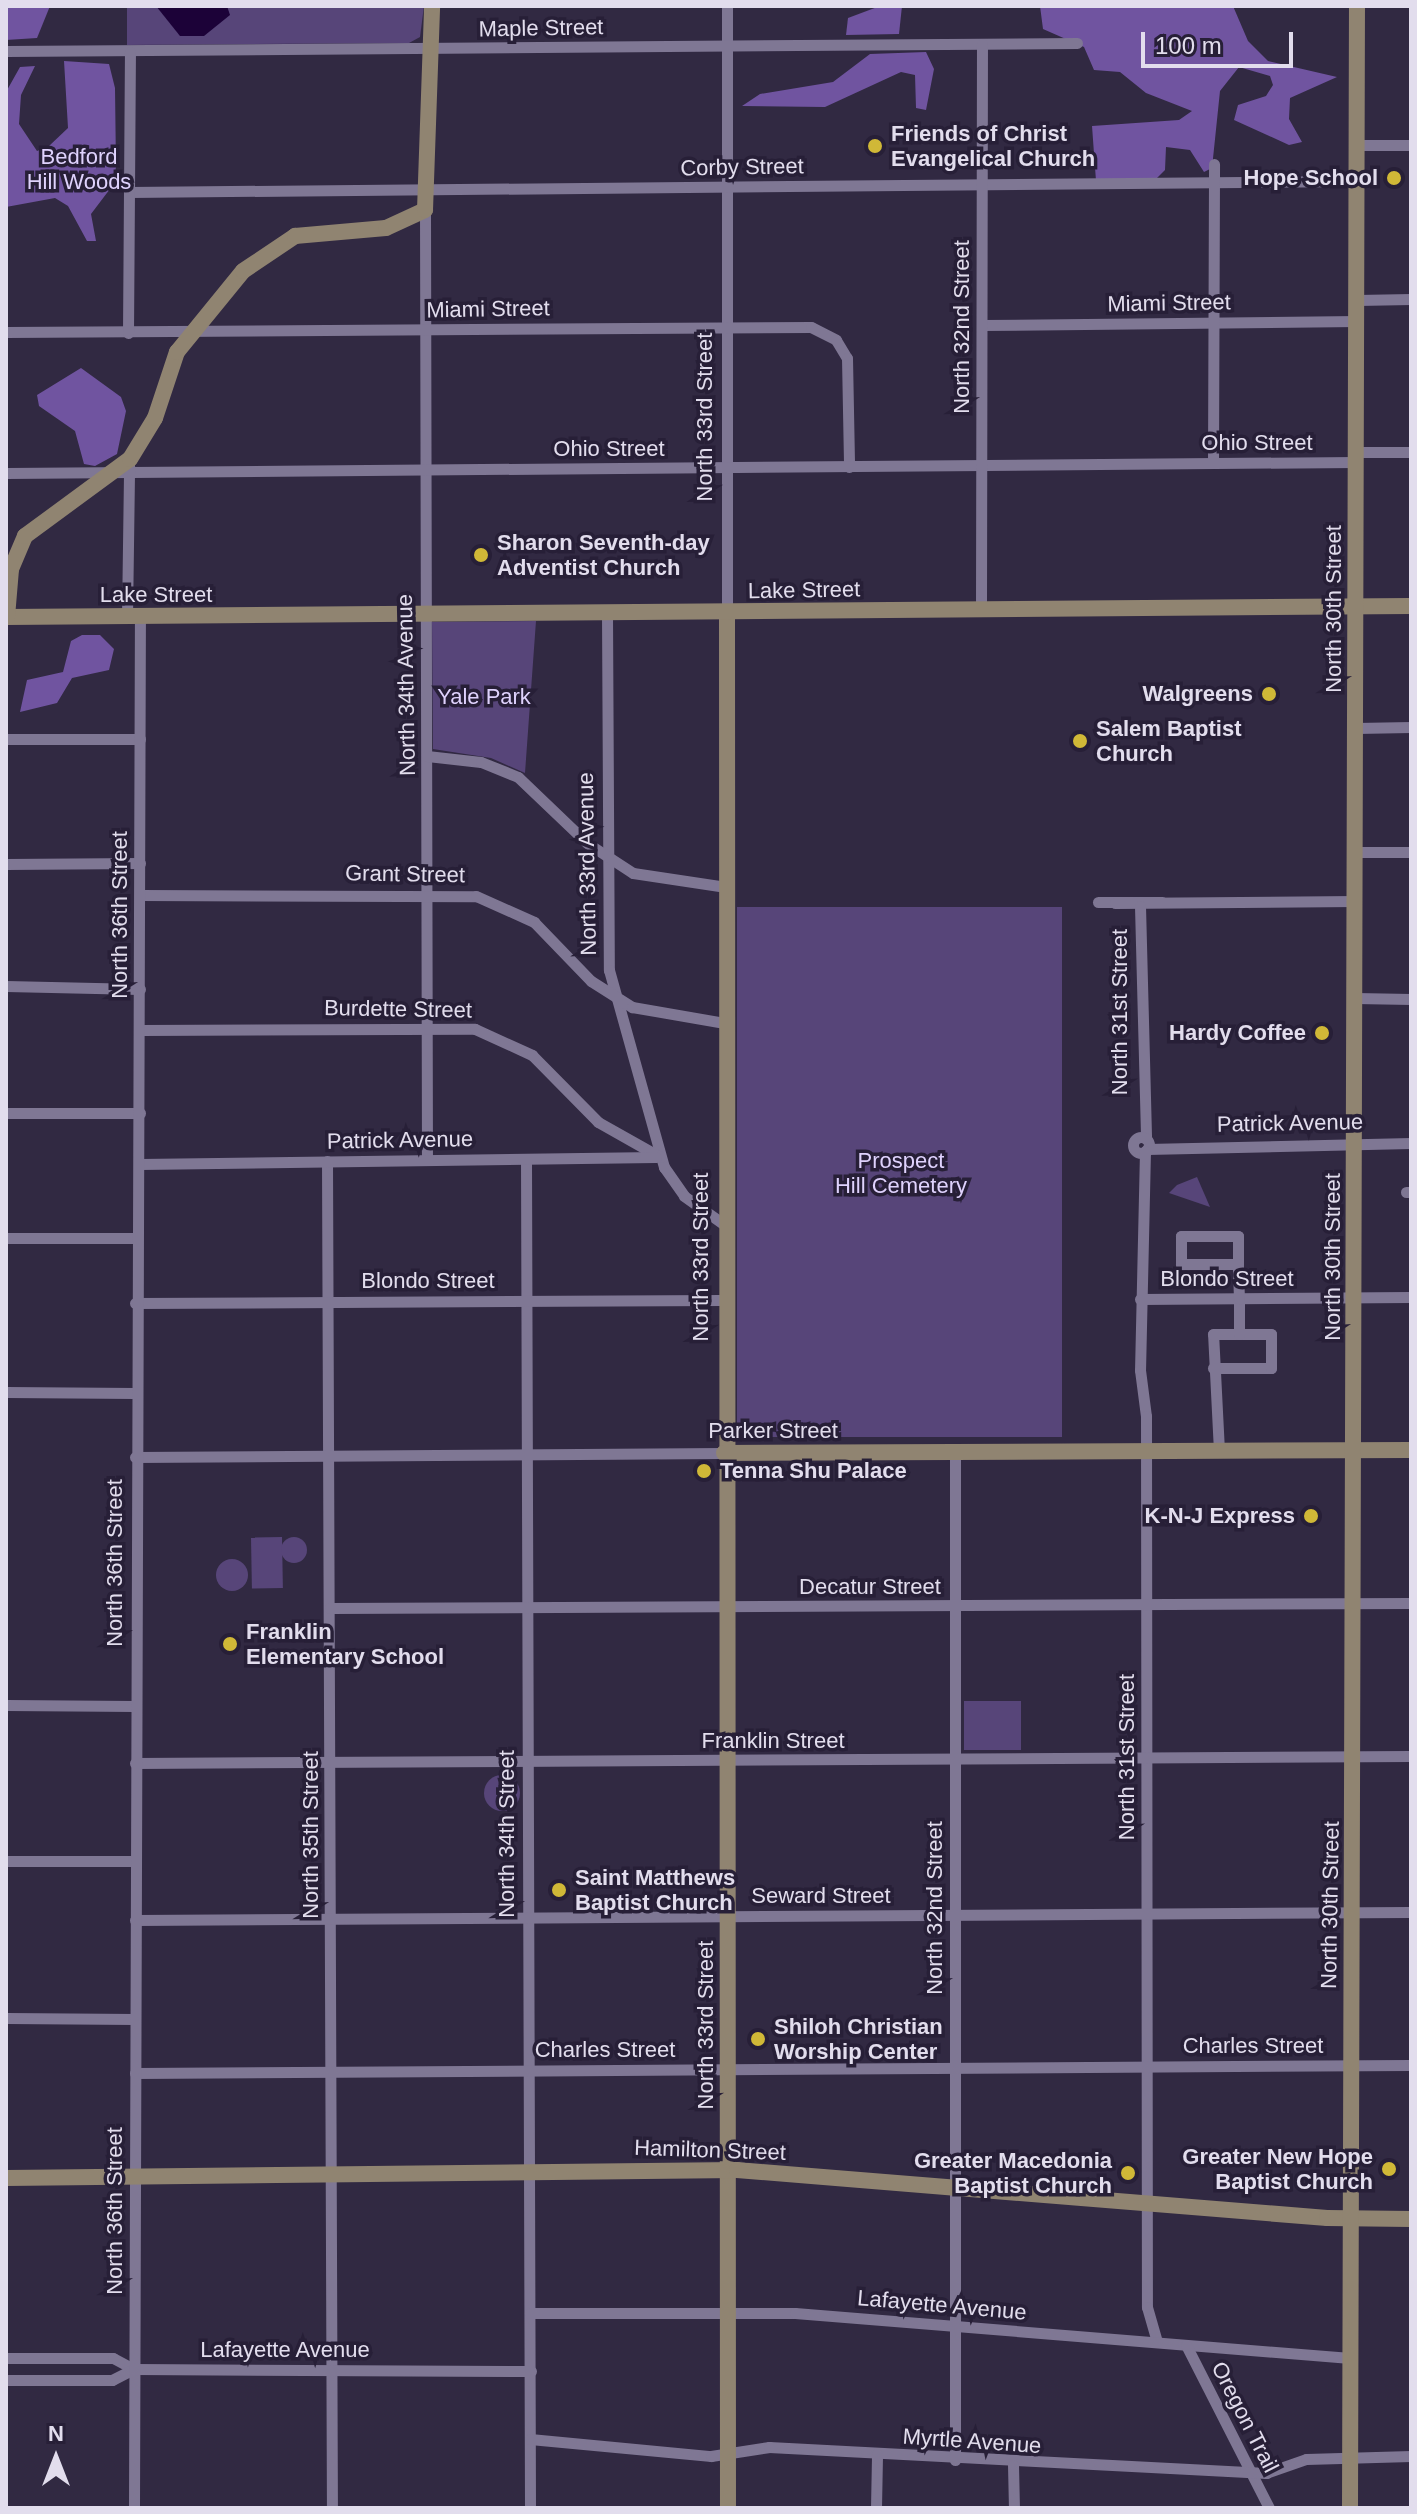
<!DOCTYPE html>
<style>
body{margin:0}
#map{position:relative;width:1417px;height:2514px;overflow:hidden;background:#312942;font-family:Helvetica,sans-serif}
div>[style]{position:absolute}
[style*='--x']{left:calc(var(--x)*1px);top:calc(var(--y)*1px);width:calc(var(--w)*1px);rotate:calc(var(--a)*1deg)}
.green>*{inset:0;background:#574579;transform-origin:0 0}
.round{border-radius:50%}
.forest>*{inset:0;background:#7054a0}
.water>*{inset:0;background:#1c0238}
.street>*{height:11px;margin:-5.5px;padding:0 5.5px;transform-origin:5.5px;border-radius:5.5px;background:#7f7794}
.street>.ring{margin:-5.5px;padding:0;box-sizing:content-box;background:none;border:11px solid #7f7794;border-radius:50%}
.secondary>*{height:16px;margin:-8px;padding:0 8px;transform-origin:8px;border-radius:8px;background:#908471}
.dots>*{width:22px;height:22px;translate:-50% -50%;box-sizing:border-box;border:4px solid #271f37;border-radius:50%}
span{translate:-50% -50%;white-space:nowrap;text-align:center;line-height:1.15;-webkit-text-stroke:7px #271f37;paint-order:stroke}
.street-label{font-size:22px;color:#e2dded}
.poi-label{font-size:22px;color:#e2dded;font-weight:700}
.left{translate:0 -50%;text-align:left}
.right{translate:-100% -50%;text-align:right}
.park-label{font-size:22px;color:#dfd2fd}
.frame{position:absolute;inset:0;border:8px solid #e2dded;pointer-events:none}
.north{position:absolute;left:16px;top:2418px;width:80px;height:80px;-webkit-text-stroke:6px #271f37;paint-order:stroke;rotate:0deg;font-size:22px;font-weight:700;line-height:32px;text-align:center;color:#e2dded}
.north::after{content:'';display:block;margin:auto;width:28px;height:36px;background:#e2dded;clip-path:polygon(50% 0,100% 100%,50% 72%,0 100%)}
.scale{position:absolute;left:1141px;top:32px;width:152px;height:36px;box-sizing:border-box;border:4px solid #e2dded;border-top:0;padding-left:10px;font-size:24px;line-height:28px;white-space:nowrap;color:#e2dded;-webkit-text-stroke:6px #271f37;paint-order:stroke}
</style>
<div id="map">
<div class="green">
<div style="clip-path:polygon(127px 6px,424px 6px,420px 37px,409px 43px,127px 45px)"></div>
<div style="clip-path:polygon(536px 621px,525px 773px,491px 758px,433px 749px,432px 622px)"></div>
<div style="left:1062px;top:907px;width:530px;height:325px;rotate:90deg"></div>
<div style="clip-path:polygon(1197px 1177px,1210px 1207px,1169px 1193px,1177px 1185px)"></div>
<div style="left:282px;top:1537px;width:51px;height:31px;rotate:89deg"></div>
<div class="round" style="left:281px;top:1537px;width:26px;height:26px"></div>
<div class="round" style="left:216px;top:1559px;width:32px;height:32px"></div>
<div style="left:1021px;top:1701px;width:49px;height:57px;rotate:90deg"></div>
<div class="round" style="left:484px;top:1775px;width:36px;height:36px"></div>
</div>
<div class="forest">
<div style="clip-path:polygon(6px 6px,50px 6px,37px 38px,6px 40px)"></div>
<div style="clip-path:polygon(880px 6px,902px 6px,899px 34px,846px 35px,848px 18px)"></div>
<div style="clip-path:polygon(1040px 6px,1233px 6px,1248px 41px,1268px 61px,1337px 77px,1290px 98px,1289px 119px,1302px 142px,1289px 145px,1234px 120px,1238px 105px,1266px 96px,1273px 85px,1270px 76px,1239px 67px,1220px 91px,1212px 168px,1204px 172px,1190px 150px,1166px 147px,1165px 170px,1157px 178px,1096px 181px,1092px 126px,1179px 120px,1192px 111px,1146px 93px,1120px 72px,1094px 70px,1084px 47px,1043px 29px)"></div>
<div style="clip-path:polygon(926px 52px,934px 69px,926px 110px,916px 108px,915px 75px,901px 72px,825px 107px,742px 106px,760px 94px,833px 82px,870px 54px)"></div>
<div style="clip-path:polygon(64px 61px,109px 64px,115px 88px,116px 167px,113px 185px,91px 214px,96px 241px,87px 241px,68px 206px,55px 198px,6px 207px,6px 92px,20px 67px,35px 66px,21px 95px,19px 124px,37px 151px,49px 146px,68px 128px)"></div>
<div style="clip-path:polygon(81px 368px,121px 397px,126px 411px,117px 454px,95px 466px,84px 464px,75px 431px,39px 406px,37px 395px)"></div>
<div style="clip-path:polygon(82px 635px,100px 635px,114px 649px,109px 670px,72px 678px,57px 703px,20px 712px,27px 680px,63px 672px,71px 641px)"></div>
</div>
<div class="water">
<div style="clip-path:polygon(156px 6px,227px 6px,230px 15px,204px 36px,180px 36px)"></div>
</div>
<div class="street">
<div style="--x:727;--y:6;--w:606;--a:90"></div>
<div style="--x:6;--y:51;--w:1071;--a:-0.43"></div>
<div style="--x:1357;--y:145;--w:54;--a:0"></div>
<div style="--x:129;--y:192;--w:1228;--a:-0.51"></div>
<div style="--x:425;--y:210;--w:950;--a:89.88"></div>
<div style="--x:1357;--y:300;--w:54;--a:-1.1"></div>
<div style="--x:982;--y:325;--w:375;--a:-0.6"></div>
<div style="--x:6;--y:332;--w:805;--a:-0.36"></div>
<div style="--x:811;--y:327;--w:28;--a:27"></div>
<div style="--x:836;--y:340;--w:21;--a:59"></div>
<div style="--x:847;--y:358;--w:109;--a:88.9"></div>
<div style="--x:128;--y:333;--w:281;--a:-89.6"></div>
<div style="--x:1356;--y:452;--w:55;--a:0"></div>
<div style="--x:1213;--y:463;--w:299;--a:-89.8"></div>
<div style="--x:6;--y:473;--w:1350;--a:-0.47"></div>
<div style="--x:981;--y:610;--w:566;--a:-89.9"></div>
<div style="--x:607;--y:614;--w:356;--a:89.7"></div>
<div style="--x:609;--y:970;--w:205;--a:74.4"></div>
<div style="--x:664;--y:1167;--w:35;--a:55"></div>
<div style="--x:684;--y:1196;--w:47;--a:35.4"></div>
<div style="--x:127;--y:617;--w:151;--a:-89.2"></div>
<div style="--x:1356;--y:728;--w:55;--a:-1"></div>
<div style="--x:6;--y:739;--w:134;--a:0"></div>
<div style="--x:427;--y:756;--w:54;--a:6.3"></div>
<div style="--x:481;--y:762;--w:40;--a:22"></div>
<div style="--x:518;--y:777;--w:95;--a:43.7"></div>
<div style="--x:587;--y:843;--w:55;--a:33.1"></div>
<div style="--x:633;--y:873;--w:94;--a:8.6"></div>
<div style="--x:1356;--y:852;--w:55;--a:0"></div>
<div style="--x:6;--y:864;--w:134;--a:-0.4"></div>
<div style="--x:140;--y:895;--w:336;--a:0.2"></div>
<div style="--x:476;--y:896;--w:64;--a:24.1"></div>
<div style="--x:534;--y:922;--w:82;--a:46"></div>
<div style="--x:591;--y:981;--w:49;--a:32.4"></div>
<div style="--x:632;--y:1007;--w:94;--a:9.8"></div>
<div style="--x:1098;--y:902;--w:64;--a:0"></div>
<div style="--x:1115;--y:903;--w:241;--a:-0.5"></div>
<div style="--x:1140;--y:906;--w:233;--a:88.5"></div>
<div style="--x:6;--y:986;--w:134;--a:1.3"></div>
<div style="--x:1355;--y:998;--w:56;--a:1"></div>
<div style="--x:140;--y:1030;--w:335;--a:-0.2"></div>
<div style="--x:475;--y:1029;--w:63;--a:24.5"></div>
<div style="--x:532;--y:1055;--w:94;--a:45.4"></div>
<div style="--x:598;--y:1122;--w:71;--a:29.4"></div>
<div style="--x:6;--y:1113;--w:134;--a:0"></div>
<div class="ring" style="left:1133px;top:1137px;width:5px;height:5px"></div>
<div style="--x:1147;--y:1149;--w:264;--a:-1.3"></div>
<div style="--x:1145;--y:1151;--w:219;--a:91.3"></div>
<div style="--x:1140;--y:1370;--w:46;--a:82.6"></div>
<div style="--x:1146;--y:1416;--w:891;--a:89.94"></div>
<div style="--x:1147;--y:2307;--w:36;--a:74"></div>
<div style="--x:526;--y:1159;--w:1349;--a:89.83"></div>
<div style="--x:327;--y:1161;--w:1347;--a:89.79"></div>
<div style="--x:140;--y:1164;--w:516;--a:-0.78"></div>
<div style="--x:1406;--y:1192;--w:5;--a:0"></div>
<div style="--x:6;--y:1238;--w:131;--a:0"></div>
<div style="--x:1140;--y:1299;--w:271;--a:-0.4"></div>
<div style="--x:135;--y:1303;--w:587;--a:-0.29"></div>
<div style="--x:1213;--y:1368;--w:58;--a:0"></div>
<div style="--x:1271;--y:1368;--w:34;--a:-90"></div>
<div style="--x:1271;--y:1334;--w:32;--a:180"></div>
<div style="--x:6;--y:1392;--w:129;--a:0.4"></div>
<div style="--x:1219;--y:1451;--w:117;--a:-92.9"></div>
<div style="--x:1213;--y:1334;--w:26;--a:0"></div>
<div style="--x:1239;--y:1334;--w:35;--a:-90"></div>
<div style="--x:1239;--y:1299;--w:35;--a:-92"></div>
<div style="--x:1238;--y:1264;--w:28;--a:-90"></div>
<div style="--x:1238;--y:1236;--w:57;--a:180"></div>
<div style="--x:1181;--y:1236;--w:28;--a:90"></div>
<div style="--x:1181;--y:1264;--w:57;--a:0"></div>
<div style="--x:135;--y:1457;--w:589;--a:-0.39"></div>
<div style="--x:330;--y:1608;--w:1081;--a:-0.27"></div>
<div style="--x:6;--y:1705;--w:129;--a:0.4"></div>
<div style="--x:135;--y:1763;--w:1276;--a:-0.31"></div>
<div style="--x:6;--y:1861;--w:129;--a:0"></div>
<div style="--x:135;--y:1920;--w:1276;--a:-0.36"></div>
<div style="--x:6;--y:2018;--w:129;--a:0.4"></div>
<div style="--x:135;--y:2073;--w:1276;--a:-0.36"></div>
<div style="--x:530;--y:2313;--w:265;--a:0"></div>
<div style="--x:795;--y:2313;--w:557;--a:4.64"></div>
<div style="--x:1186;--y:2345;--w:183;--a:63"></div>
<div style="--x:6;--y:2358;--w:107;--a:0"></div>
<div style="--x:113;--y:2358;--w:24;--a:28"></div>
<div style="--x:6;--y:2380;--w:106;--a:0"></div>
<div style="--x:112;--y:2380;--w:25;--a:-27"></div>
<div style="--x:134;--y:2369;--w:397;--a:0.3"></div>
<div style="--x:530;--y:2439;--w:182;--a:5.4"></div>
<div style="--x:711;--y:2456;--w:59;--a:-8.8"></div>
<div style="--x:769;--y:2447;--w:498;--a:3"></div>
<div style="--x:1266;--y:2473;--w:42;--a:-19.3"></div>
<div style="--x:1306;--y:2459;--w:105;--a:-1.6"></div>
<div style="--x:955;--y:2460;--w:1008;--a:-90"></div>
<div style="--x:1013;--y:2465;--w:43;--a:88.7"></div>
<div style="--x:134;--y:2508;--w:1891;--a:-89.82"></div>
<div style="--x:876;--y:2508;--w:54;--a:-88.9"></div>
</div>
<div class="secondary">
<div style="--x:727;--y:612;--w:1896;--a:89.97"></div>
<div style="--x:6;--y:617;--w:1405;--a:-0.45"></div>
<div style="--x:7;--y:617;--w:48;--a:-85.2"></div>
<div style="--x:11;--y:569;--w:36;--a:-67"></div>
<div style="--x:25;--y:536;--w:130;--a:-36.3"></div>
<div style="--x:130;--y:459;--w:48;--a:-58.6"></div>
<div style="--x:155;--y:418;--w:70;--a:-71.6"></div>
<div style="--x:177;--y:352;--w:104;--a:-50.8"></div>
<div style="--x:243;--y:271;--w:63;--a:-33.9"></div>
<div style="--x:295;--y:236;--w:91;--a:-5"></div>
<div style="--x:386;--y:228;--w:43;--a:-24.8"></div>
<div style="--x:425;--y:210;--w:204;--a:-88"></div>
<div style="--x:724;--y:1453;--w:687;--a:-0.25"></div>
<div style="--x:6;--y:2178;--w:731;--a:-0.63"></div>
<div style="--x:737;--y:2170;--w:592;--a:4.65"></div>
<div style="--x:1327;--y:2218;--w:84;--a:0.7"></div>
<div style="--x:1350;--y:2508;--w:2502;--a:-89.84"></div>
</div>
<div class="dots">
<div style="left:875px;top:146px;background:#d0b837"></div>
<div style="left:1394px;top:178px;background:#d0b837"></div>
<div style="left:481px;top:555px;background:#d0b837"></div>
<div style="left:1269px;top:694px;background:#d0b837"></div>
<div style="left:1080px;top:741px;background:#d0b837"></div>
<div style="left:1322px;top:1033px;background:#d0b837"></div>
<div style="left:704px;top:1471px;background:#d0b837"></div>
<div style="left:1311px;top:1516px;background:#d0b837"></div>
<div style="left:230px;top:1644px;background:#d0b837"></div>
<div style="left:559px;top:1890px;background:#d0b837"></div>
<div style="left:758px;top:2039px;background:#d0b837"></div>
<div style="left:1389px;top:2169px;background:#d0b837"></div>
<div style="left:1128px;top:2173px;background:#d0b837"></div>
</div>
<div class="street-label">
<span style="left:541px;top:28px;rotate:-1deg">Maple Street</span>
<span style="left:742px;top:167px;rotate:-1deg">Corby Street</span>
<span style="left:1169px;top:303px;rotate:-1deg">Miami Street</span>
<span style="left:488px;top:309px;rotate:-1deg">Miami Street</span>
<span style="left:962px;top:327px;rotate:-90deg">North 32nd Street</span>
<span style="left:705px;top:417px;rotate:-90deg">North 33rd Street</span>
<span style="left:1257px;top:443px">Ohio Street</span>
<span style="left:609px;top:449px">Ohio Street</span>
<span style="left:804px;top:590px;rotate:-1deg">Lake Street</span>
<span style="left:156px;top:595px">Lake Street</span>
<span style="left:1334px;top:609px;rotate:-90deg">North 30th Street</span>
<span style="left:406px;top:685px;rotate:-91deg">North 34th Avenue</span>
<span style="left:587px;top:864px;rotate:-91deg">North 33rd Avenue</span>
<span style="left:405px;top:874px;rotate:1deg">Grant Street</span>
<span style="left:120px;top:915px;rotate:-90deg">North 36th Street</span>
<span style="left:398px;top:1009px;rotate:1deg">Burdette Street</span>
<span style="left:1120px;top:1012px;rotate:-90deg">North 31st Street</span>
<span style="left:1290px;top:1123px;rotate:-1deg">Patrick Avenue</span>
<span style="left:400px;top:1140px;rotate:-1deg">Patrick Avenue</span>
<span style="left:701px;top:1257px;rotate:-90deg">North 33rd Street</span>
<span style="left:1333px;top:1257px;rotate:-90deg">North 30th Street</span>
<span style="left:1227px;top:1279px">Blondo Street</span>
<span style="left:428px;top:1281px">Blondo Street</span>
<span style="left:773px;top:1431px">Parker Street</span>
<span style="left:115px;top:1563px;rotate:-90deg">North 36th Street</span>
<span style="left:870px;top:1587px">Decatur Street</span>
<span style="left:773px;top:1741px">Franklin Street</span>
<span style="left:1127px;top:1757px;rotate:-90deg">North 31st Street</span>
<span style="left:507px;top:1834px;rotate:-90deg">North 34th Street</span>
<span style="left:311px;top:1835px;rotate:-90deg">North 35th Street</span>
<span style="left:821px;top:1896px">Seward Street</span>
<span style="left:1330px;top:1905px;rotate:-89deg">North 30th Street</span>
<span style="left:935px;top:1908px;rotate:-90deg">North 32nd Street</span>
<span style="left:706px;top:2025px;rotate:-90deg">North 33rd Street</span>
<span style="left:1253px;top:2046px">Charles Street</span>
<span style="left:605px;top:2050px">Charles Street</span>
<span style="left:710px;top:2150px;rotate:2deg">Hamilton Street</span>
<span style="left:115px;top:2211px;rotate:-90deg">North 36th Street</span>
<span style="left:942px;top:2305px;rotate:5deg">Lafayette Avenue</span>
<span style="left:285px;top:2350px">Lafayette Avenue</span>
<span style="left:1245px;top:2417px;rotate:63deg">Oregon Trail</span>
<span style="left:972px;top:2441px;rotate:4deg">Myrtle Avenue</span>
</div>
<div class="poi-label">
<span class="left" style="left:891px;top:146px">Friends of Christ<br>Evangelical Church</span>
<span class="right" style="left:1378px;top:178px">Hope School</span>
<span class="left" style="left:497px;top:555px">Sharon Seventh-day<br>Adventist Church</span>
<span class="right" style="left:1253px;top:694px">Walgreens</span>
<span class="left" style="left:1096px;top:741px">Salem Baptist<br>Church</span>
<span class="right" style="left:1306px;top:1033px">Hardy Coffee</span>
<span class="left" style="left:720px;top:1471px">Tenna Shu Palace</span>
<span class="right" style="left:1295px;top:1516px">K-N-J Express</span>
<span class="left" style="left:246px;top:1644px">Franklin<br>Elementary School</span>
<span class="left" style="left:575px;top:1890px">Saint Matthews<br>Baptist Church</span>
<span class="left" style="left:774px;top:2039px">Shiloh Christian<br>Worship Center</span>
<span class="right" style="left:1373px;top:2169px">Greater New Hope<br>Baptist Church</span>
<span class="right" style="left:1112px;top:2173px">Greater Macedonia<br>Baptist Church</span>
</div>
<div class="park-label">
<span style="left:79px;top:169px">Bedford<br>Hill Woods</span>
<span style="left:484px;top:697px">Yale Park</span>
<span style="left:901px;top:1173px">Prospect<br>Hill Cemetery</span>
</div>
<div class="frame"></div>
<div class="north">N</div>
<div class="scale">100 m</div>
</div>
